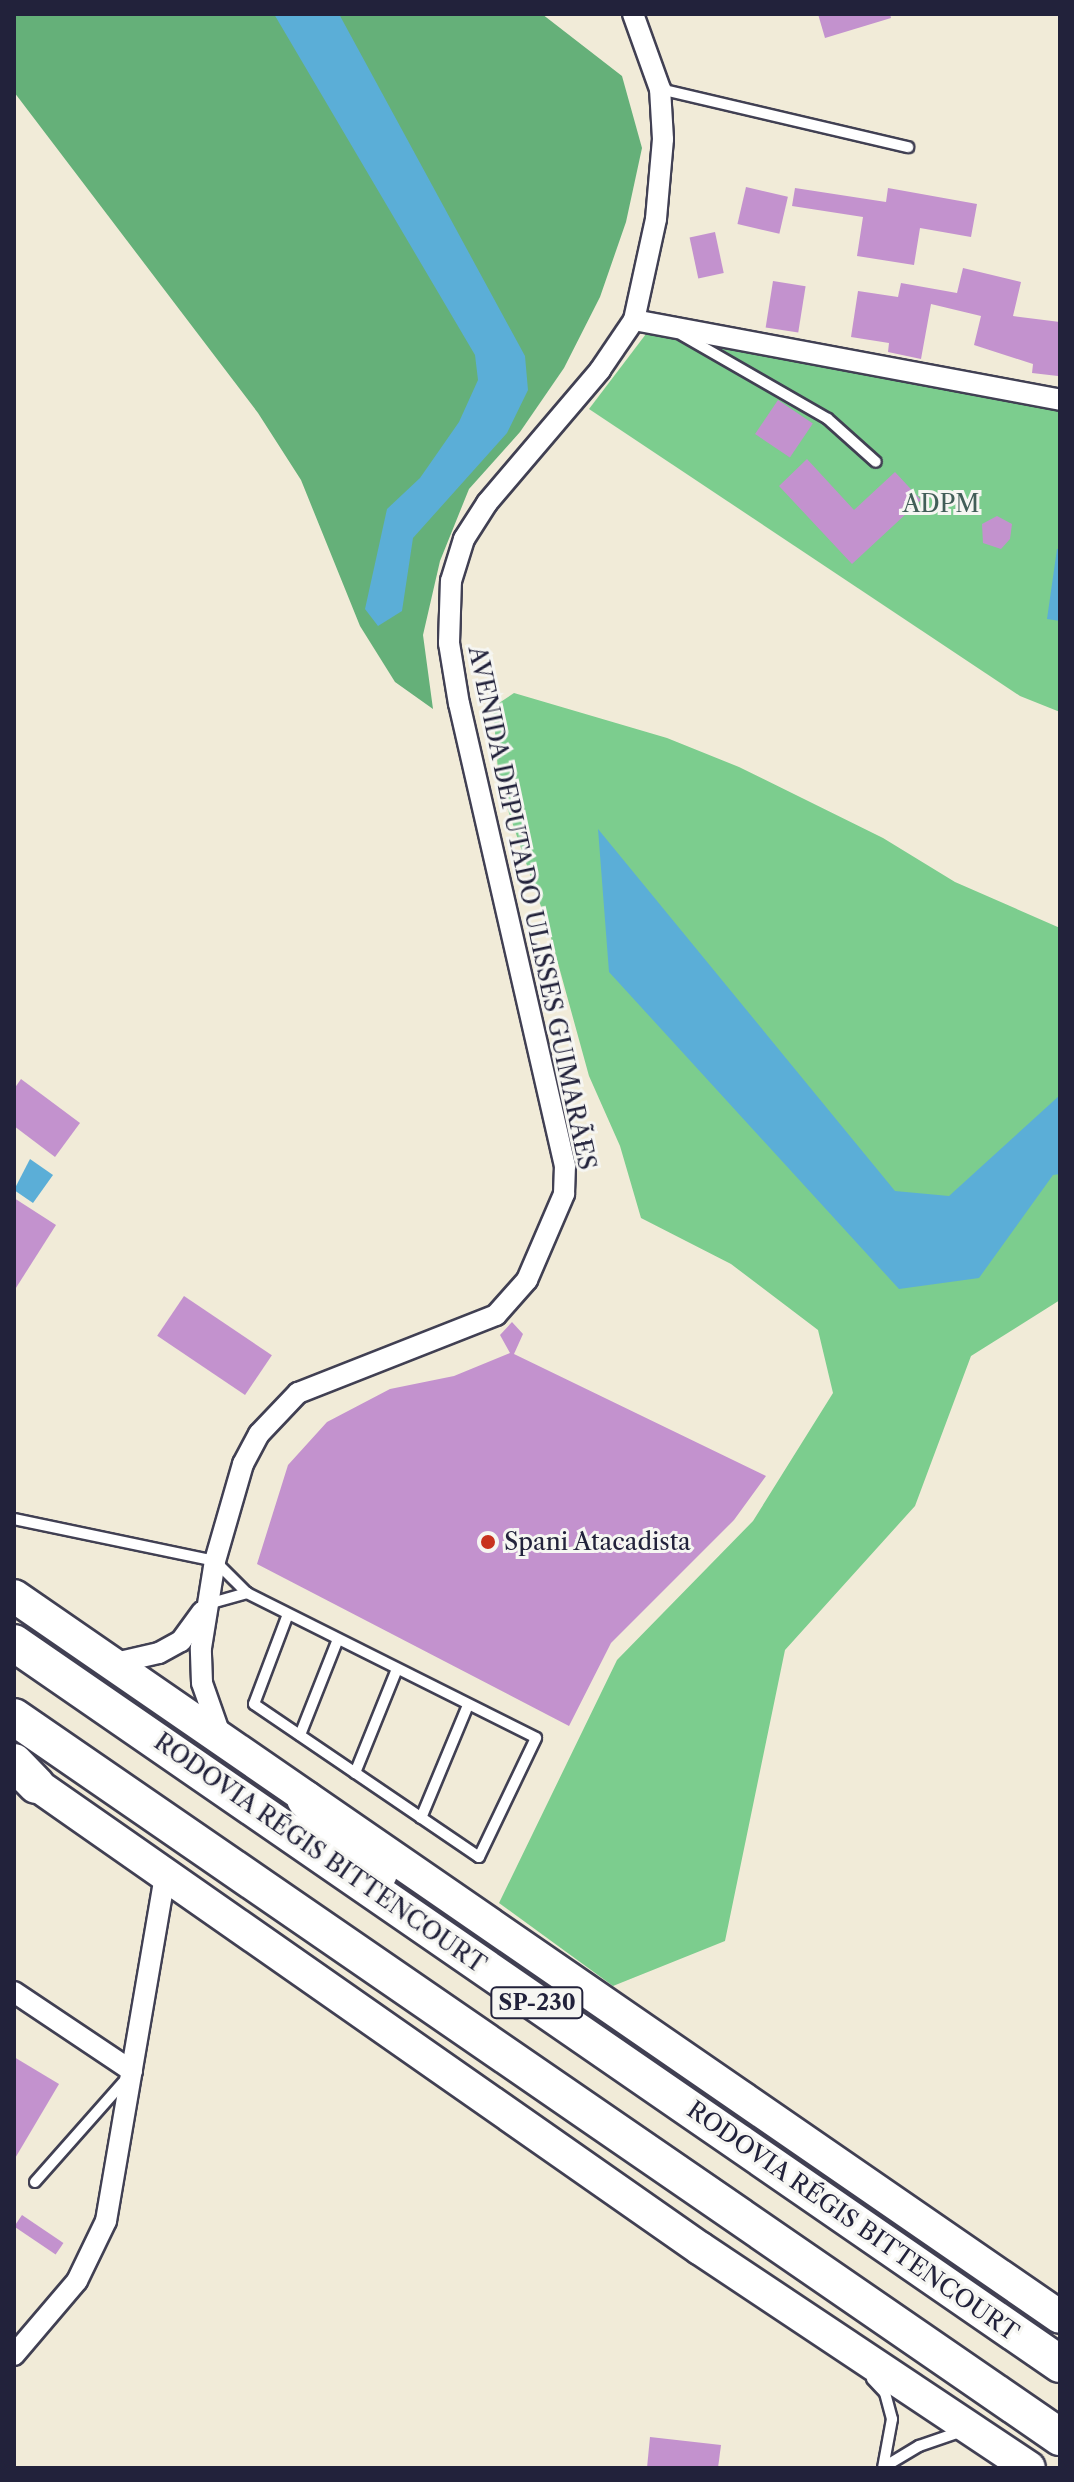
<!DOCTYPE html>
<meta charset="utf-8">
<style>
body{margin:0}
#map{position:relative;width:1074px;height:2482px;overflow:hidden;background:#f1ebd8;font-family:"Libre Caslon Text",serif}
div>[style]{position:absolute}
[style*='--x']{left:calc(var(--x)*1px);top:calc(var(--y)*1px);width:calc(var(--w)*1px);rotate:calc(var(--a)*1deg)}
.green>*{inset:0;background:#7ccd8e}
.forest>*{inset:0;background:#65b079}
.water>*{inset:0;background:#5baed7}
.building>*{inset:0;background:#c392ce;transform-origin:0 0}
.roads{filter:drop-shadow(2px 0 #414053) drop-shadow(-2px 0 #414053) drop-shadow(0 2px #414053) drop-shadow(0 -2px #414053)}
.lane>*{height:10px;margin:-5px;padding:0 5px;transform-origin:5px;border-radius:5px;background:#fff}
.street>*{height:20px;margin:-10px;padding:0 10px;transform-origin:10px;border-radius:10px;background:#fff}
.primary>*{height:32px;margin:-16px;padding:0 16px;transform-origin:16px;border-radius:16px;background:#fff}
.highway>*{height:36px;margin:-18px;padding:0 18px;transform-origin:18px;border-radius:18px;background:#fff}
.dots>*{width:22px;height:22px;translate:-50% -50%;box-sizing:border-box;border:4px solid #f6f6f2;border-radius:50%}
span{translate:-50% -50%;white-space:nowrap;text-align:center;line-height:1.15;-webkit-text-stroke:6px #f6f6f2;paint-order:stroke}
.shield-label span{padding:2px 6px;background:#f6f6f2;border:2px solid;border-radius:6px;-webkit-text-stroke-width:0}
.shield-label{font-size:22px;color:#22223b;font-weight:700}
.park-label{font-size:24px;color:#425e58}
.street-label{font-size:24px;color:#22223b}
.poi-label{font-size:24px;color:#22223b}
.left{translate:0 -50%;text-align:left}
.frame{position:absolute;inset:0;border:16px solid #22223b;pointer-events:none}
</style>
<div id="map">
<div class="green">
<div style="clip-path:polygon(649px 330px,1060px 407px,1060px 712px,1020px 696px,589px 409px)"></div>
<div style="clip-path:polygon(514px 693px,667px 738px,739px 767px,883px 838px,955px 882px,1060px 928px,1060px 1300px,971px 1356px,915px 1506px,785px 1650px,725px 1941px,613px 1986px,499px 1903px,617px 1660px,753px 1521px,833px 1393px,818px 1330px,731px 1264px,641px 1218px,620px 1146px,589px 1076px,548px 927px,499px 784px,493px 707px)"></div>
</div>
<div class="forest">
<div style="clip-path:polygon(14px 14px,542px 14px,622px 76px,642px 148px,626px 222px,600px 297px,564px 368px,520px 432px,469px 489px,440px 561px,423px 635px,433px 709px,395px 682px,360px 626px,301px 480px,258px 413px,14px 92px)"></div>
</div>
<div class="water">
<div style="clip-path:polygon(274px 14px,339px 14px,525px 356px,528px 390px,507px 433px,413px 538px,402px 611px,378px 626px,365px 609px,387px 509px,420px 478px,459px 422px,478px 380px,475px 355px)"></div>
<div style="clip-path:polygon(1057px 549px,1060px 549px,1060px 621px,1047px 619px)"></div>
<div style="clip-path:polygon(598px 829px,895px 1191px,949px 1196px,1060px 1095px,1060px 1174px,1053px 1175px,979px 1278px,899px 1289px,609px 972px)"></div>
<div style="clip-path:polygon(30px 1159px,53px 1175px,33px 1203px,14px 1190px)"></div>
</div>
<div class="building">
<div style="clip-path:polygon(818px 14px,890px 14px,891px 18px,825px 38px)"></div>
<div style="left:746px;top:187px;width:43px;height:38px;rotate:13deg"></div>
<div style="clip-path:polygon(795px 188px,886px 202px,888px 188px,977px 204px,971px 237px,920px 228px,914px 265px,857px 256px,863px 217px,792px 206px)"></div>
<div style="left:715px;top:232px;width:42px;height:26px;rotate:78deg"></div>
<div style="clip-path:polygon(963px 268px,1021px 282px,1013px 316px,1060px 322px,1058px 376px,1032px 373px,1033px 364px,974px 345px,981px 316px,931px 304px,921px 359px,888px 352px,889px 343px,851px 337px,858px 291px,898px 297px,901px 283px,957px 293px)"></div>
<div style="left:773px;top:281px;width:33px;height:47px;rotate:9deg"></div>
<div style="left:778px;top:400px;width:42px;height:41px;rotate:34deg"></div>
<div style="clip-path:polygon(807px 459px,854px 510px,895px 472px,921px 500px,852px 564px,779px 486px)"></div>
<div style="clip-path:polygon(997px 516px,1012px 524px,1010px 539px,1001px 549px,983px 543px,982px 524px)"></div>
<div style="clip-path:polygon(21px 1079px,80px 1123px,55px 1157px,14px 1126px,14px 1089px)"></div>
<div style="clip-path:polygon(14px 1198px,56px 1225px,14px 1291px)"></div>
<div style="left:184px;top:1296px;width:106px;height:48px;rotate:34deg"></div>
<div style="clip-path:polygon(512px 1322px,523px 1334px,514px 1354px,766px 1476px,734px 1520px,611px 1643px,569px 1726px,257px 1564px,288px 1465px,327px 1422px,390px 1389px,454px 1376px,510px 1353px,500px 1335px)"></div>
<div style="clip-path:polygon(14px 2057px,59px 2084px,14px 2160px)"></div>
<div style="left:22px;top:2215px;width:50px;height:14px;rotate:34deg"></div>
<div style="clip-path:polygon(650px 2437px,721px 2445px,718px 2468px,647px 2468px)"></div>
</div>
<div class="roads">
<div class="lane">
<div style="--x:660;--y:89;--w:255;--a:13.2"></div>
<div style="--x:682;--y:335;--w:168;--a:29.9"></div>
<div style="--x:828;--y:419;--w:64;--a:41.9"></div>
<div style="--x:14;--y:1519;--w:205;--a:11.8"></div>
<div style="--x:215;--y:1561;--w:45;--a:45"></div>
<div style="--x:247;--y:1593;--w:323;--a:26.6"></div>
<div style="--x:536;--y:1738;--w:132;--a:115.6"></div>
<div style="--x:479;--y:1857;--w:272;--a:-145.8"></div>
<div style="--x:254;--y:1704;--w:96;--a:-69.3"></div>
<div style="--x:208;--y:1604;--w:41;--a:-15.8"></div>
<div style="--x:300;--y:1735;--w:103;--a:-68.4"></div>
<div style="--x:355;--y:1773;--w:112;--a:-68"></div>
<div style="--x:421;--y:1818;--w:122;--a:-67.4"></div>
<div style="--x:35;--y:2182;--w:137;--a:-48.5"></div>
<div style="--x:872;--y:2379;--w:19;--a:47"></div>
<div style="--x:885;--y:2393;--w:27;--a:75"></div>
<div style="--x:892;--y:2419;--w:50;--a:100.4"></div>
<div style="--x:884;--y:2467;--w:41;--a:-31"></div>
<div style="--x:919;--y:2446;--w:43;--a:-18.9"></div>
</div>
<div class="street">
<div style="--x:634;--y:320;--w:433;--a:10.6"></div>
<div style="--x:111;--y:1664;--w:49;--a:-12.9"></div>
<div style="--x:159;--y:1653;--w:25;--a:-29"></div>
<div style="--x:181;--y:1641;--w:36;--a:-54"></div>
<div style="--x:221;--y:1737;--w:57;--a:-109.4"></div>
<div style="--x:202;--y:1683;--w:35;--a:-92"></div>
<div style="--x:201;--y:1648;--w:88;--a:-80.9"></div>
<div style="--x:215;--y:1561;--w:101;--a:-73.9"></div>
<div style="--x:243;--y:1464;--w:34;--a:-62"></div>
<div style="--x:259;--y:1434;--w:57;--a:-46.4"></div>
<div style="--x:298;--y:1393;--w:213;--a:-21.5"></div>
<div style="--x:496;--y:1315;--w:47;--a:-48.5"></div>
<div style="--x:527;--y:1280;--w:94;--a:-66.7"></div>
<div style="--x:564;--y:1194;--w:28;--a:-88"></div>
<div style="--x:565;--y:1166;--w:474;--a:-102.9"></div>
<div style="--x:459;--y:704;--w:62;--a:-99.3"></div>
<div style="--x:449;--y:643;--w:62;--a:-88.2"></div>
<div style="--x:451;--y:581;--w:44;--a:-72.8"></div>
<div style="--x:464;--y:539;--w:43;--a:-57.4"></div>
<div style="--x:487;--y:503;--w:175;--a:-49.6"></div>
<div style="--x:600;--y:370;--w:60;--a:-55.8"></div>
<div style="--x:634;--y:320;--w:103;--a:-77.7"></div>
<div style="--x:656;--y:219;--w:80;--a:-85"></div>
<div style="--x:663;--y:139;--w:50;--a:-93.4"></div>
<div style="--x:660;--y:89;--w:80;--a:-109.8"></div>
<div style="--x:14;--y:1992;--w:142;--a:33.8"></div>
<div style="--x:14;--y:2355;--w:97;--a:-49.6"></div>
<div style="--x:77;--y:2281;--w:67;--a:-64.2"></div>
<div style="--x:106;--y:2221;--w:351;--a:-80.3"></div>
</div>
<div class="primary">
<div style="--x:14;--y:1596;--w:1270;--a:34.58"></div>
<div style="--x:17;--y:1771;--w:834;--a:34.95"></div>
<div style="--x:701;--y:2249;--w:394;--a:33.7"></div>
</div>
<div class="highway">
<div style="--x:14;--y:1643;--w:1270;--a:34.58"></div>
<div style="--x:14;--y:1717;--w:1270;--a:34.54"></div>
<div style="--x:14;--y:1762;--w:32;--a:46"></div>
<div style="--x:305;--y:1799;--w:105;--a:45.4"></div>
</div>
</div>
<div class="dots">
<div style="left:488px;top:1542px;background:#c8321e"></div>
</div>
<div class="shield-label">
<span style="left:537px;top:2003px">SP-230</span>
</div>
<div class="park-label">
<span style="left:941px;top:504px">ADPM</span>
</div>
<div class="street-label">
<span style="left:532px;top:908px;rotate:78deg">AVENIDA DEPUTADO ULISSES GUIMARÃES</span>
<span style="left:320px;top:1853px;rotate:35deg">RODOVIA RÉGIS BITTENCOURT</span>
<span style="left:853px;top:2221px;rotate:35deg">RODOVIA RÉGIS BITTENCOURT</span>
</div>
<div class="poi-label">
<span class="left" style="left:504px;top:1542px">Spani Atacadista</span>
</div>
<div class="frame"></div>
</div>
